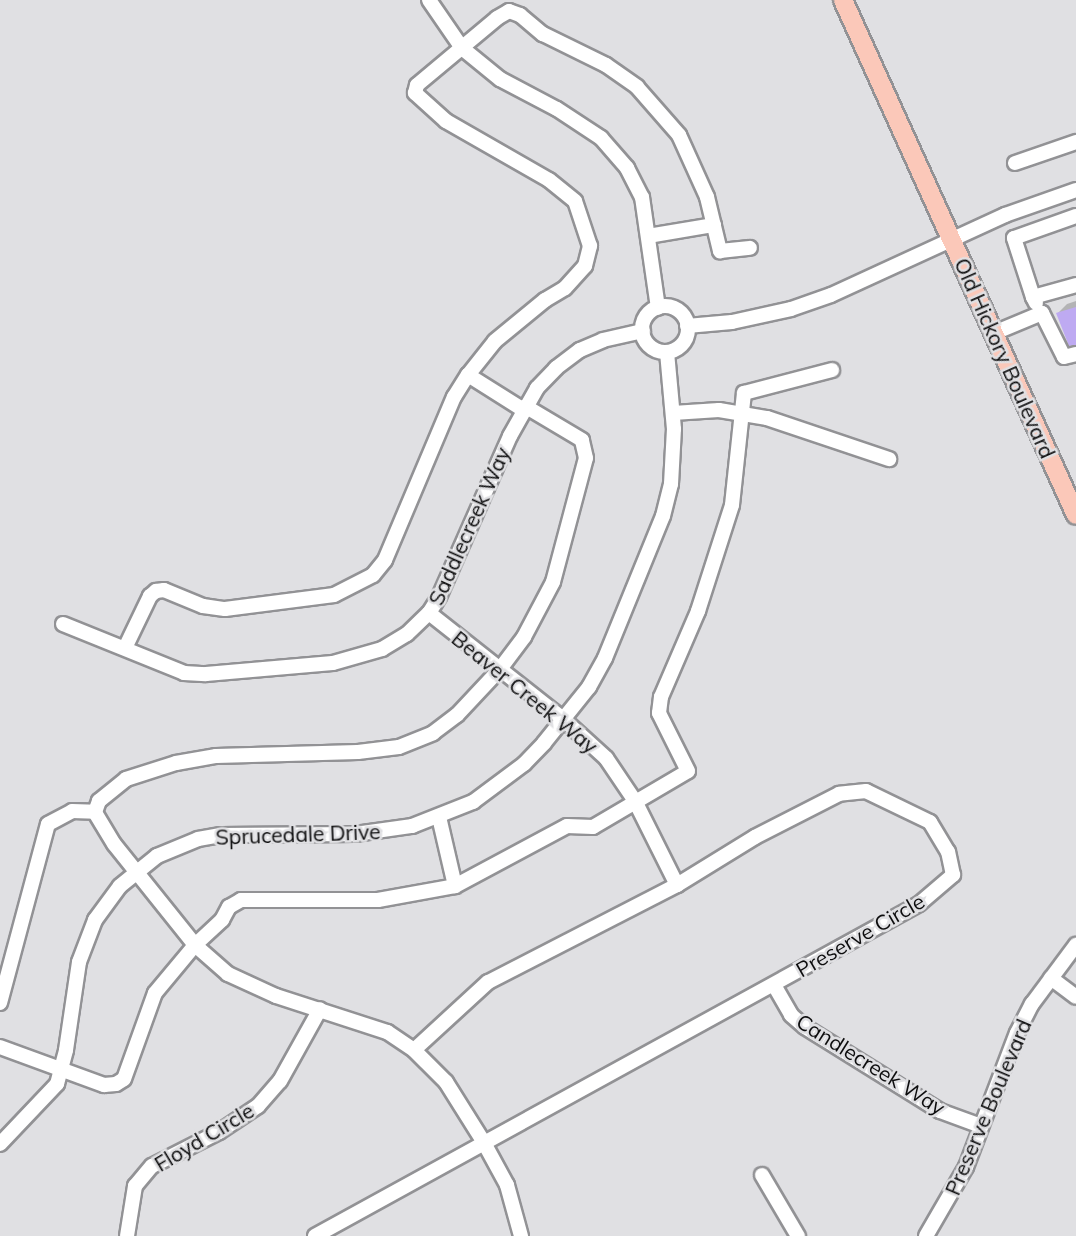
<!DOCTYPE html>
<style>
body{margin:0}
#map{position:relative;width:1076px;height:1236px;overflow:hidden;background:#e0e0e3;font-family:Mulish,sans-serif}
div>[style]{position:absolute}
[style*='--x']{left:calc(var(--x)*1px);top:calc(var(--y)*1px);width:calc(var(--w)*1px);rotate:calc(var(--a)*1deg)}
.shadow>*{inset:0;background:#0003}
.building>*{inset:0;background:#beaaf2}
.roads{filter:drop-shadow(2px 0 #929295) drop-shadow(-2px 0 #929295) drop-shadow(0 2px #929295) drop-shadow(0 -2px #929295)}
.minor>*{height:14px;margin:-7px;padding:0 7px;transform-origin:7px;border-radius:7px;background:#fff}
.minor>.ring{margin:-7px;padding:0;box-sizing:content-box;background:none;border:14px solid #fff;border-radius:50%}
.major>*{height:18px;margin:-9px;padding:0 9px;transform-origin:9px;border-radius:9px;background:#fbc8b9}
span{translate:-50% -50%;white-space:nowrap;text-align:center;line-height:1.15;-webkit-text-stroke:5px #e0e0e3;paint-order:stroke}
.street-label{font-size:21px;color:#0d0d0e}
</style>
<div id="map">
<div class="shadow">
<div style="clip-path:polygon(1076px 301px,1076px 342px,1058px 313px,1067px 304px)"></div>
</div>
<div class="building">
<div style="clip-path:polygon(1076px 307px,1076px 345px,1069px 346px,1056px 313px)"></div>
</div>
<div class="roads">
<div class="minor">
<div style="--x:429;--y:0;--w:58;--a:55.5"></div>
<div style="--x:462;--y:48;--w:49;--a:39.2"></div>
<div style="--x:500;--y:79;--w:64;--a:27.8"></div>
<div style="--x:557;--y:109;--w:53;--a:33.4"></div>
<div style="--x:601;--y:138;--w:40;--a:49"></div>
<div style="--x:627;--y:168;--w:33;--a:63"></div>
<div style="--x:642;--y:197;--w:112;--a:81.8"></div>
<div style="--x:1015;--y:163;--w:65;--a:-19"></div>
<div style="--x:648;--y:236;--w:67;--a:-9.5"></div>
<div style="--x:1033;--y:297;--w:62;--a:-107.9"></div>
<div style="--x:1014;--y:238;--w:66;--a:-19.5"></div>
<div style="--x:1036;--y:303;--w:7;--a:-117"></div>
<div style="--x:1033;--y:297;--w:45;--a:-15.6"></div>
<div class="ring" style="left:642px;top:306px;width:32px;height:32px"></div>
<div style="--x:687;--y:326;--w:45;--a:-5.1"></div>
<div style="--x:732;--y:322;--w:60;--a:-12.4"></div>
<div style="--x:791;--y:309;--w:42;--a:-19.3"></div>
<div style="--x:831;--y:295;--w:192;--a:-24.7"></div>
<div style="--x:1005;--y:215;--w:75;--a:-19.4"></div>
<div style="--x:994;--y:333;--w:52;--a:-22.6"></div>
<div style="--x:1042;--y:313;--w:49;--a:63.4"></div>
<div style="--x:1064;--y:357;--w:12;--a:-14"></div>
<div style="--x:522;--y:409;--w:64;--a:-147.8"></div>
<div style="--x:468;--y:375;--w:43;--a:-51.5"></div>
<div style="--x:495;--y:341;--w:65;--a:-39.4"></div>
<div style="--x:545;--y:300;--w:23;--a:-31"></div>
<div style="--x:565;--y:288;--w:30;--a:-48"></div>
<div style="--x:585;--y:266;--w:21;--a:-76"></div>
<div style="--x:590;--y:246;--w:47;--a:-108.4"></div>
<div style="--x:575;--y:201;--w:33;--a:-141"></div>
<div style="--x:549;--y:180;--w:119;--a:-150.2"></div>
<div style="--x:446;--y:121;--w:42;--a:-137.9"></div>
<div style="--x:415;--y:93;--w:8;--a:-76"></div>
<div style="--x:417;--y:85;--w:104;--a:-39.9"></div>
<div style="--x:497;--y:18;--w:14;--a:-30"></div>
<div style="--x:509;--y:11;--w:12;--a:20"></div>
<div style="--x:520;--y:15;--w:30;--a:40"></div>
<div style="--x:543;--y:34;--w:70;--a:26.2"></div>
<div style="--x:606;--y:65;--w:38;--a:35"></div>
<div style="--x:637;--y:87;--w:64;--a:48.8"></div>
<div style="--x:679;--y:135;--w:68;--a:65.7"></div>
<div style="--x:707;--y:197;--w:56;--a:76.5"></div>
<div style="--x:720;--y:251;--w:30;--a:-6"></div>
<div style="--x:673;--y:413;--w:46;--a:-3.7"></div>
<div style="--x:719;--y:410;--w:49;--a:9.5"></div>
<div style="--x:767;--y:418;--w:129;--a:18.6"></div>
<div style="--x:429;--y:613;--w:171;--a:38.3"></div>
<div style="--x:563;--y:719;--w:58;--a:42.2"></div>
<div style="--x:606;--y:758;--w:52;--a:56"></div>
<div style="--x:635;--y:801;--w:94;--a:63.4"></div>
<div style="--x:63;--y:624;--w:131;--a:22"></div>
<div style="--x:184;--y:673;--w:22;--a:3"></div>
<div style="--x:206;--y:674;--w:127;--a:-5"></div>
<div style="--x:333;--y:663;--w:51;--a:-15.9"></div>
<div style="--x:382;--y:649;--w:29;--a:-31"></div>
<div style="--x:407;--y:634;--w:30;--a:-44"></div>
<div style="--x:429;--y:613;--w:19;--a:-58"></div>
<div style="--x:439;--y:597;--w:176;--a:-66.2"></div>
<div style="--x:510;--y:436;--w:55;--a:-60.6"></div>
<div style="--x:537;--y:388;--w:28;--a:-46"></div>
<div style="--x:556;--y:368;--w:30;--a:-37"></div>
<div style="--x:580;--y:350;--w:25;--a:-23"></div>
<div style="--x:603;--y:340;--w:41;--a:-12.7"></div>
<div style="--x:125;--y:648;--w:58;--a:-64.3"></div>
<div style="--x:150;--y:596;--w:8;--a:-40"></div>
<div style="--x:156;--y:591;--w:8;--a:-7"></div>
<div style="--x:164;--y:590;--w:42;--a:22.3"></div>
<div style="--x:203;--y:606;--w:22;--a:8"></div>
<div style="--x:225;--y:609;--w:110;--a:-7.3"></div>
<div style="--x:334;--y:595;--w:44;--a:-27.1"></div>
<div style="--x:373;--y:575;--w:19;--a:-51"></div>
<div style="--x:385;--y:560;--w:177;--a:-67.1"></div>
<div style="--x:454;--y:397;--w:26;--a:-58"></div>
<div style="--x:439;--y:817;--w:71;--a:76.9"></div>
<div style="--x:1051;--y:978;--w:31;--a:37"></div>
<div style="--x:774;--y:985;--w:34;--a:60"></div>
<div style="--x:791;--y:1015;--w:18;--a:41"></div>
<div style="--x:805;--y:1027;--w:159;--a:31.9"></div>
<div style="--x:940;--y:1111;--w:44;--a:20.1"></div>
<div style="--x:0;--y:1003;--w:185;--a:-75"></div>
<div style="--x:48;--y:824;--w:27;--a:-28"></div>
<div style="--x:72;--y:811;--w:23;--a:2"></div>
<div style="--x:0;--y:1047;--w:111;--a:20.1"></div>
<div style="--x:104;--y:1085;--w:12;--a:-5"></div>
<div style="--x:116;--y:1084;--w:9;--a:-32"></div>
<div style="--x:124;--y:1079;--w:91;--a:-70.2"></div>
<div style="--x:155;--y:993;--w:62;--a:-50.2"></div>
<div style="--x:195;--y:945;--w:37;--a:-43"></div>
<div style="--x:222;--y:920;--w:15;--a:-62"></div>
<div style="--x:229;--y:907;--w:14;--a:-30"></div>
<div style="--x:241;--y:900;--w:137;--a:0"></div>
<div style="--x:378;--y:900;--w:78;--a:-10.3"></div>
<div style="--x:455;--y:886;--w:127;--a:-28.2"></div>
<div style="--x:567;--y:826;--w:26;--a:2"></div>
<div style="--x:593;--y:827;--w:110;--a:-30.5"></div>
<div style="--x:688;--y:771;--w:65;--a:-116.6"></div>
<div style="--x:659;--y:713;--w:16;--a:-83"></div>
<div style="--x:661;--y:697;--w:94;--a:-66.7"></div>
<div style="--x:698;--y:611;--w:111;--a:-72.2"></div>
<div style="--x:732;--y:505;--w:113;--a:-83.9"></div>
<div style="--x:744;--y:393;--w:91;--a:-14.6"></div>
<div style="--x:0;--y:1144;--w:83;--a:-46.5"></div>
<div style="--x:57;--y:1084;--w:35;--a:-75"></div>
<div style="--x:66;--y:1050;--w:89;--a:-81.6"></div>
<div style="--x:79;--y:962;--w:45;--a:-69.1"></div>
<div style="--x:95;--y:920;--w:42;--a:-53.7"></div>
<div style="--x:120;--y:886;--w:48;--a:-39"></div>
<div style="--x:157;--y:856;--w:44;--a:-22.5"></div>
<div style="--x:198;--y:839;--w:23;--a:-10"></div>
<div style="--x:221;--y:835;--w:134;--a:-0.4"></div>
<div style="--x:355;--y:834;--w:58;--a:-8"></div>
<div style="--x:412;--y:826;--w:66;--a:-21.5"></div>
<div style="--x:473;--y:802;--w:64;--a:-36.7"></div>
<div style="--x:524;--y:764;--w:29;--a:-46"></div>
<div style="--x:544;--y:743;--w:72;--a:-51.2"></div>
<div style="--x:589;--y:687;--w:33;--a:-61"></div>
<div style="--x:605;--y:658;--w:153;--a:-67.8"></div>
<div style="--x:663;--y:516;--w:33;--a:-76"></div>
<div style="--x:671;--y:484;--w:55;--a:-86.9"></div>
<div style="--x:674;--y:429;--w:77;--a:-95.2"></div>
<div style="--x:762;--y:1175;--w:71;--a:59.5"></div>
<div style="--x:127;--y:1236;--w:51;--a:-80.9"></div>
<div style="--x:135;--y:1186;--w:26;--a:-50"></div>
<div style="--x:152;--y:1166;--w:75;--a:-26.9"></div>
<div style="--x:219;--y:1132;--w:47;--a:-33.7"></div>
<div style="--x:258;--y:1106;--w:33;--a:-49"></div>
<div style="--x:280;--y:1081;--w:82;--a:-60.9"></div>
<div style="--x:315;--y:1236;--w:689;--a:-28.8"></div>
<div style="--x:919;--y:904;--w:45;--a:-40.5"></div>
<div style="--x:953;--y:875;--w:24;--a:-102"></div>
<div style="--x:948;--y:852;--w:35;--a:-121"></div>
<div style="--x:930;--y:822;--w:71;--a:-154.2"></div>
<div style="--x:866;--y:791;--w:27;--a:174"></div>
<div style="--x:839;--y:794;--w:94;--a:152.9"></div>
<div style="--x:755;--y:837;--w:92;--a:148.4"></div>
<div style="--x:677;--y:885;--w:212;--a:152.8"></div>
<div style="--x:488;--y:982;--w:100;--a:137.4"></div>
<div style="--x:521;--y:1236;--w:53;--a:-105.4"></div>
<div style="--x:507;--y:1185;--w:50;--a:-118.6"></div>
<div style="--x:483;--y:1141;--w:70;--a:-122.1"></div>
<div style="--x:446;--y:1082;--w:45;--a:-135"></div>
<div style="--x:414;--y:1050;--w:32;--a:-146"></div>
<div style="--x:387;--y:1032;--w:117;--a:-162"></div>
<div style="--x:276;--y:996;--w:53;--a:-155.4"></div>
<div style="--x:228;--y:974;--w:44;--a:-138.7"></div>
<div style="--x:195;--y:945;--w:129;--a:-128.7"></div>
<div style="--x:114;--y:844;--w:37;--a:-121"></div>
<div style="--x:95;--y:812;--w:12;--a:-70"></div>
<div style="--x:99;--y:801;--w:35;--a:-39"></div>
<div style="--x:126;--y:779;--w:52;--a:-17.7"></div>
<div style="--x:176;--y:763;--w:41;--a:-9.9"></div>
<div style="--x:216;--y:756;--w:142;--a:-1.6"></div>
<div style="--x:358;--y:752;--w:41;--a:-7"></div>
<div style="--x:399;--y:747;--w:37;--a:-22"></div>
<div style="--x:433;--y:733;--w:30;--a:-37"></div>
<div style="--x:457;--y:715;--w:63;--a:-46.9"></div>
<div style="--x:500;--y:669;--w:40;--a:-53"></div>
<div style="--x:524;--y:637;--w:62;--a:-62.2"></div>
<div style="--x:553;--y:582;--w:128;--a:-75.1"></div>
<div style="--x:586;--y:458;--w:18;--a:-103"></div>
<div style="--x:582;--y:440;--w:66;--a:-149.2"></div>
<div style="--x:926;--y:1236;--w:80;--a:-59.9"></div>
<div style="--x:966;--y:1167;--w:143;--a:-69.2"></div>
<div style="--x:1017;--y:1033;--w:33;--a:-63"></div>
<div style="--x:1032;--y:1004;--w:74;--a:-53.3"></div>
</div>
<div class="major">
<div style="--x:843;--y:0;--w:565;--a:65.66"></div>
</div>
</div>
<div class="street-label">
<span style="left:1005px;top:358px;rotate:66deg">Old Hickory Boulevard</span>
<span style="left:469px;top:526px;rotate:-66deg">Saddlecreek Way</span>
<span style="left:525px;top:692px;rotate:39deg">Beaver Creek Way</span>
<span style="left:298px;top:834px;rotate:-2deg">Sprucedale Drive</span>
<span style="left:860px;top:935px;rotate:-30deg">Preserve Circle</span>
<span style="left:871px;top:1064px;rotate:32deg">Candlecreek Way</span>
<span style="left:988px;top:1107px;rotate:-67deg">Preserve Boulevard</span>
<span style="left:204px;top:1137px;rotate:-31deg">Floyd Circle</span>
</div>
</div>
